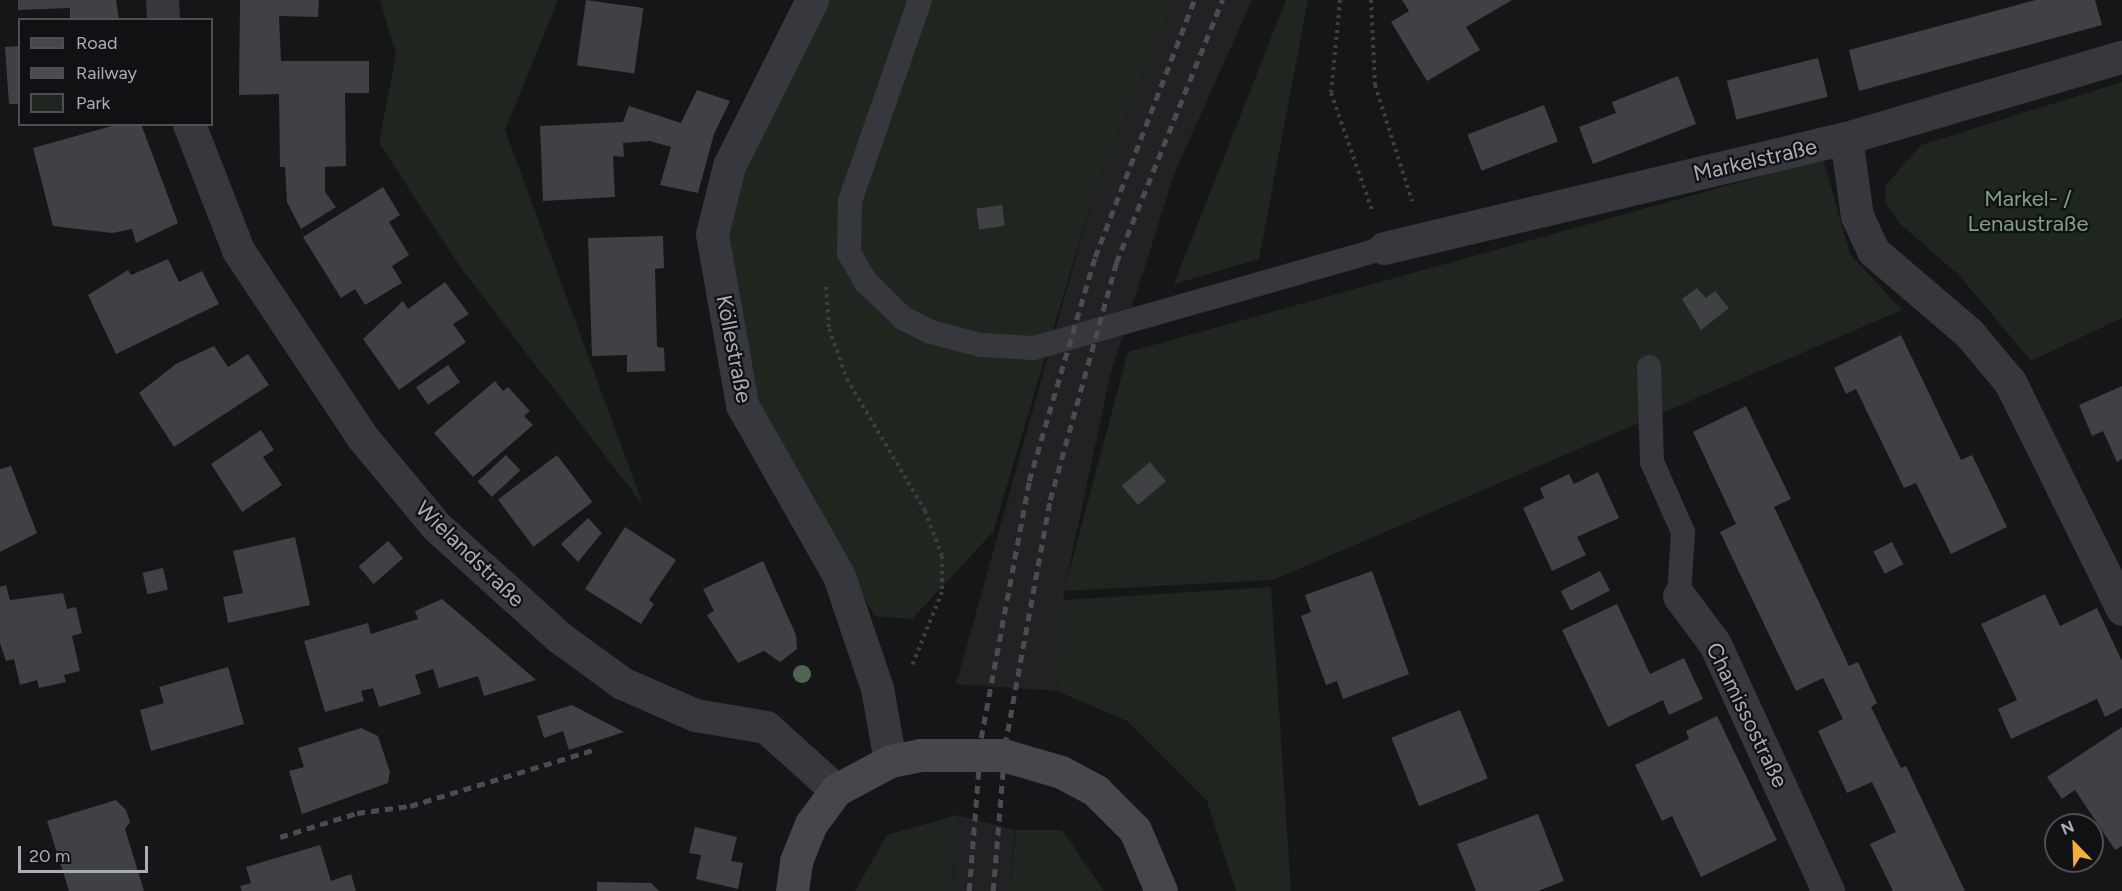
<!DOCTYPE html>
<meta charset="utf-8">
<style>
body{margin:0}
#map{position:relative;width:2122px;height:891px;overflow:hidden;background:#161618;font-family:Figtree,sans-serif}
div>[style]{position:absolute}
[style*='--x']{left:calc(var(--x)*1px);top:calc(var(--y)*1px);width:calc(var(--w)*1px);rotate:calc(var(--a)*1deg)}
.built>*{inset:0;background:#222225}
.green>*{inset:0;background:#1e261f}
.building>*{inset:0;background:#404145;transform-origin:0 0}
.path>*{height:4px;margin-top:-2px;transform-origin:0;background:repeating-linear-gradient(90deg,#3d3f44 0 3px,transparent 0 7.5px)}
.service>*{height:24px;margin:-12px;padding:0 12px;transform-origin:12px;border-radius:12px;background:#37383d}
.minor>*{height:33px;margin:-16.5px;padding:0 16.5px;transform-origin:16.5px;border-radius:16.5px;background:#37383d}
.secondary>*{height:33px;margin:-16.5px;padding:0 16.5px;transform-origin:16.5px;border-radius:16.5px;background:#45474d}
.rail>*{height:4.5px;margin-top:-2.25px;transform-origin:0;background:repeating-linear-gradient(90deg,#4a4c52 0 8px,transparent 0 14px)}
.secondary-bridge>*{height:33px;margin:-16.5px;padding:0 16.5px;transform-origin:16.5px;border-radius:16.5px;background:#45474d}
.trees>*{width:18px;height:18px;margin:-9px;border-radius:50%;background:#506452}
span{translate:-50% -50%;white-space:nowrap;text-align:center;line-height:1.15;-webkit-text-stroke:4.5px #111113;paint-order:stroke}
.street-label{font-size:22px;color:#a8adb8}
.park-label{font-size:22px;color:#7fa381}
.legend{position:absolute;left:18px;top:18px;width:195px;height:108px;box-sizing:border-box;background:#111113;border:2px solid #4d4f55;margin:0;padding:8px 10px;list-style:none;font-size:18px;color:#a8adb8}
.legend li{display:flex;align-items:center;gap:12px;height:30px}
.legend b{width:30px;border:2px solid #4d4f55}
.north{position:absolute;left:2044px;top:813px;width:60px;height:60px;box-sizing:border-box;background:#111113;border:2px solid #4d4f55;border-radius:50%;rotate:337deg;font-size:16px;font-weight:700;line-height:24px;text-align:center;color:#a8adb8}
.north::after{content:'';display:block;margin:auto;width:21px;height:27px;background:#f2b134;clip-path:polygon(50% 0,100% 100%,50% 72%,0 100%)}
.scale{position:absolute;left:18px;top:846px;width:130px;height:27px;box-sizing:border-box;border:3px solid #a8adb8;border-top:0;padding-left:8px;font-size:18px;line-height:21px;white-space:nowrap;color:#a8adb8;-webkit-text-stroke:4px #111113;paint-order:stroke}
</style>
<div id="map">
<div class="built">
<div style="clip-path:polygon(1175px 0,1252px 0,1175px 172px,1110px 376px,1064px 591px,1057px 691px,956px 684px,1092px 199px)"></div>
<div style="clip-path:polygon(957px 815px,1015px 830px,1010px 891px,951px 891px)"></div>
</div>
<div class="green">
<div style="clip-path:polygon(380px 0,558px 0,505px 130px,643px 505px,461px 268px,379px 143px,396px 54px)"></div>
<div style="clip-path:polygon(829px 0,1175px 0,1092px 199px,993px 532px,912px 619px,875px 616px,753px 406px,721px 232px,744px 160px)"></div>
<div style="clip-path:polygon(1286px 0,1308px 0,1259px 259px,1174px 284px)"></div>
<div style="clip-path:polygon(2122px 82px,2122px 318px,2031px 361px,1959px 275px,1899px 223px,1885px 202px,1886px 185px,1921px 145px)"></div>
<div style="clip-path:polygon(1823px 159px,1850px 254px,1902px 310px,1273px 580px,1064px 591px,1128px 352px)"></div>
<div style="clip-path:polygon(1271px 587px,1291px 891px,1236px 891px,1207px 801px,1127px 721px,1057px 691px,1063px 600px)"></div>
<div style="clip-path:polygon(957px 815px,951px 891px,855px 891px,887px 835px)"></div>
<div style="clip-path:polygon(1016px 830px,1062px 830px,1104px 891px,1010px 891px)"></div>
</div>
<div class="building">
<div style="clip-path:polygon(18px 0,116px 0,119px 20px,70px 20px,70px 8px,18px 10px)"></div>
<div style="clip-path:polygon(240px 0,319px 0,318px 17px,279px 16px,281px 61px,369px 61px,369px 93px,345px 93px,346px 166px,325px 167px,325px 192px,336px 207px,301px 229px,287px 202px,285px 167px,280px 167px,279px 94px,239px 95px)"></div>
<div style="left:586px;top:0;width:58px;height:66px;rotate:8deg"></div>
<div style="clip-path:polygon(1402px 0,1512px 0,1466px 27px,1480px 50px,1427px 81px,1391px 22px,1409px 11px)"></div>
<div style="clip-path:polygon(2036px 0,2095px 0,2102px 25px,1859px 91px,1849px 50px)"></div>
<div style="clip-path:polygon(20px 46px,20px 104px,9px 104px,5px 47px)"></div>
<div style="left:1818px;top:58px;width:40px;height:94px;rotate:76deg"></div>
<div style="clip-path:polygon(1678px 76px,1696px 124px,1593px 164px,1579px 127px,1616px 113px,1612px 102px)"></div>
<div style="clip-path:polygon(697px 90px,730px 101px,714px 134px,698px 193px,660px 185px,671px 147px,650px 141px,623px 143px,624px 157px,613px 156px,615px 197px,543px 201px,540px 126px,623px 122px,629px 106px,681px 123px)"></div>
<div style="left:1544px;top:105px;width:39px;height:82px;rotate:69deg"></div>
<div style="clip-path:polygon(119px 124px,141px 124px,178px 223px,136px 243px,132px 229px,112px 233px,53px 226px,33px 148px)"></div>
<div style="clip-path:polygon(383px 187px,400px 215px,389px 222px,409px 255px,392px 266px,402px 283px,365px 305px,355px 289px,341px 298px,303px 237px)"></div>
<div style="left:1002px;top:205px;width:21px;height:26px;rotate:82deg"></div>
<div style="clip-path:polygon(663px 236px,664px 268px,655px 269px,657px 347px,664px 348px,665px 371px,627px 372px,627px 355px,592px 356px,588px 238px)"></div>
<div style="clip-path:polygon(168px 259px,179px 282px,202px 271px,219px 304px,116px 354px,88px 295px,128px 270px,131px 275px)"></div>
<div style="clip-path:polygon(445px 282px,469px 314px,453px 324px,466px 342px,399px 390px,363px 339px,403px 301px,408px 309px)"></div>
<div style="clip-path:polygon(1697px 288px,1706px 298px,1715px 291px,1729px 308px,1701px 330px,1682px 299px)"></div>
<div style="clip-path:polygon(1901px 335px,1961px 460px,1972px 455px,2007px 527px,1951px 554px,1916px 483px,1904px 488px,1856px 389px,1846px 394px,1834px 368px)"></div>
<div style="clip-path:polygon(214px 346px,228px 367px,248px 354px,269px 385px,174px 447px,139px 393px,176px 364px)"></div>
<div style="left:448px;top:365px;width:21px;height:39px;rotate:55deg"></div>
<div style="clip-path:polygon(495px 381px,503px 391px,508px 387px,530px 411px,524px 416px,533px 425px,473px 477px,434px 433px)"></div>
<div style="clip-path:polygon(2122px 386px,2122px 459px,2117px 462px,2103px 431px,2092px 436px,2079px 405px)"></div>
<div style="clip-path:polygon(1746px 406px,1791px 499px,1774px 507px,1849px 666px,1858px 662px,1877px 703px,1871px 707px,1901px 768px,1906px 766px,1965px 891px,1893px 891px,1870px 844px,1896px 832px,1872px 782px,1847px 793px,1818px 731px,1843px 719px,1823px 678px,1796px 691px,1720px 532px,1736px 524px,1693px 432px)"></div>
<div style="clip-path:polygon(261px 430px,274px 450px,263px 457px,282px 485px,242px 512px,211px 464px)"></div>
<div style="left:506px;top:455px;width:21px;height:39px;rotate:47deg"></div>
<div style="left:557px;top:455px;width:59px;height:74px;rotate:53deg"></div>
<div style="left:1150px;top:462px;width:25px;height:37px;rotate:50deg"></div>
<div style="clip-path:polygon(11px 466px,37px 533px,0 552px,0 469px)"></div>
<div style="clip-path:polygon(1598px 472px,1619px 518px,1577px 537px,1586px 555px,1552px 571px,1523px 508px,1544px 498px,1540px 488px,1569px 474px,1574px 484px)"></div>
<div style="clip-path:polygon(588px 518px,602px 533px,578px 562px,561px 544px)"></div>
<div style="clip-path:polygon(625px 527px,676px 560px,649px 600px,654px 604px,641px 624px,585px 589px)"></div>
<div style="clip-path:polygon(295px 537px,310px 605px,228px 623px,223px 597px,243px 593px,233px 551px)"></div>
<div style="left:388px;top:541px;width:23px;height:39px;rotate:49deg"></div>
<div style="left:1892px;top:542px;width:25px;height:21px;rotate:63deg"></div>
<div style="clip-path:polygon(763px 561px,796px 635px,797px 649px,780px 662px,764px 651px,738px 663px,707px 615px,714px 611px,703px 589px)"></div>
<div style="left:163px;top:568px;width:22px;height:21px;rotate:77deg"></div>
<div style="clip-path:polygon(1372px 571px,1409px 674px,1343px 699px,1337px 681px,1326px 685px,1301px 616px,1311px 612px,1305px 595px)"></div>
<div style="left:1600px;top:571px;width:22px;height:44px;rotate:63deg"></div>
<div style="clip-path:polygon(6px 585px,10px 600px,63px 593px,67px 609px,76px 607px,82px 633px,72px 636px,80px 671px,64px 675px,66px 682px,39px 688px,37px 680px,20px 685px,14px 659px,6px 661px,0 643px,0 587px)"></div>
<div style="clip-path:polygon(2045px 594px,2060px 626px,2097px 608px,2122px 661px,2122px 708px,2105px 717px,2097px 699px,2011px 739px,1998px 709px,2017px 700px,1981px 624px)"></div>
<div style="clip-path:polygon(442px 599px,536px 680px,484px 696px,478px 676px,439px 688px,433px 669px,415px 675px,421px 694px,379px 707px,373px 688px,361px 691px,364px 701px,325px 712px,304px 641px,368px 623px,371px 634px,418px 619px,415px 611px)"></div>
<div style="clip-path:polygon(1617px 604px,1650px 674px,1684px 658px,1703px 699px,1669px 715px,1663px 700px,1608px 727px,1562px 630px)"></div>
<div style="clip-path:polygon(228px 667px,244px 724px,151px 751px,140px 710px,164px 703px,159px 687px)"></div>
<div style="clip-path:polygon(572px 705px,624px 732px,569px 750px,563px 731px,544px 738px,537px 716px)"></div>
<div style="left:1460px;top:710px;width:74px;height:74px;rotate:68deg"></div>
<div style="clip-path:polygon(1717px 716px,1777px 840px,1701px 877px,1672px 816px,1662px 821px,1635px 765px,1689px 739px,1686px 731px)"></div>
<div style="clip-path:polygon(2122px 727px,2122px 846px,2115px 850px,2075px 790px,2062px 799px,2047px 777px)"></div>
<div style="clip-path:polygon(361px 728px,378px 736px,390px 772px,388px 783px,302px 814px,289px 771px,304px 767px,298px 748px)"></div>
<div style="clip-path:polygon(116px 800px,126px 810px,130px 822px,125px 829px,144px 891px,69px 891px,47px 821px)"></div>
<div style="clip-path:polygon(1538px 814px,1564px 881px,1538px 891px,1476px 891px,1457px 844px)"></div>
<div style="clip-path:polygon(695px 827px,737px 837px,731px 861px,743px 863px,738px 889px,696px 879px,701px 855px,689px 853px)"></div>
<div style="clip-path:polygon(320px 845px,331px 881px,351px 874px,356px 891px,242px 891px,240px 886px,251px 883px,246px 867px)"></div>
<div style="clip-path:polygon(597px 882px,651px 883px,659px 891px,597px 891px)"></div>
</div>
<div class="path">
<div style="--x:1340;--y:0;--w:93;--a:95.5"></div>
<div style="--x:1331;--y:93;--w:127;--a:70.7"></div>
<div style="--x:1371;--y:0;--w:85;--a:87.3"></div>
<div style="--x:1375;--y:85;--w:122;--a:72.3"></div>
<div style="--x:826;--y:287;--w:42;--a:85.9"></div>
<div style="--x:829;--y:329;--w:53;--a:70.2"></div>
<div style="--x:847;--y:379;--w:153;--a:59.4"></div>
<div style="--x:925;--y:511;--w:48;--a:69.3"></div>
<div style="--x:942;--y:556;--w:36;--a:90"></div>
<div style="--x:942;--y:592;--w:80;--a:112.1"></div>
</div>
<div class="service">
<div style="--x:920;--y:0;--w:213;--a:109.2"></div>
<div style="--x:850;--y:201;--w:52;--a:91.1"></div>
<div style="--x:849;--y:253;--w:34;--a:60"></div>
<div style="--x:866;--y:282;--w:52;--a:44.2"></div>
<div style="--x:903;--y:318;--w:31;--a:27"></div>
<div style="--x:931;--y:332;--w:52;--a:14.6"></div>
<div style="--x:981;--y:345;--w:53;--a:3.2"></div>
<div style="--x:1034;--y:348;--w:364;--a:-15.9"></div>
<div style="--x:1649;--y:367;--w:95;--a:88.2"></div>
<div style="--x:1652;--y:462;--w:77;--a:66.1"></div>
<div style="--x:1683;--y:532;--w:64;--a:93.6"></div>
</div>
<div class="minor">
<div style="--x:162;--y:0;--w:20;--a:87"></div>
<div style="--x:812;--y:0;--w:186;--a:116.6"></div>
<div style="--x:729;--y:166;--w:70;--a:104"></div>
<div style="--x:712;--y:234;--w:174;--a:80"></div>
<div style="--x:742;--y:405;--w:197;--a:60.4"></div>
<div style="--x:839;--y:576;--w:118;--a:71.3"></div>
<div style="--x:877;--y:688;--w:74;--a:79.9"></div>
<div style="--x:189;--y:124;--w:135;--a:68.7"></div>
<div style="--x:238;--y:250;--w:226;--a:56.4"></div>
<div style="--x:363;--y:438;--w:114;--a:50.3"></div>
<div style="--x:436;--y:526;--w:166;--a:42.1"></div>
<div style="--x:559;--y:637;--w:78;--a:36.1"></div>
<div style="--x:622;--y:683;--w:80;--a:23.7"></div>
<div style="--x:695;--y:715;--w:72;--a:9.6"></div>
<div style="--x:766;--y:727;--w:94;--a:42"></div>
<div style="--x:1846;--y:138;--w:79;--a:82"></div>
<div style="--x:1857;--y:216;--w:38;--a:65"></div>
<div style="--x:1873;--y:251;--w:126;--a:40.5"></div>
<div style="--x:1969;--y:333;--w:64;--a:50.1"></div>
<div style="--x:2010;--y:382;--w:253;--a:63.7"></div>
<div style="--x:1384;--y:248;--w:475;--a:-13.4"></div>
<div style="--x:1846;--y:138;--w:288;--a:-16.4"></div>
<div style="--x:1679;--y:596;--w:60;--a:53.1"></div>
<div style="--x:1715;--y:644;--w:272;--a:65.4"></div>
</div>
<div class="secondary">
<div style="--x:1096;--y:791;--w:55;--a:45"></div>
<div style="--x:1135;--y:830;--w:66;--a:66.9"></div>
<div style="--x:792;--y:891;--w:30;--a:-82"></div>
<div style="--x:796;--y:861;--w:40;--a:-68"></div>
<div style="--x:811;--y:824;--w:42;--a:-53.7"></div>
<div style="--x:836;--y:790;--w:61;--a:-28.2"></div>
<div style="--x:890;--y:761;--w:31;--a:-11"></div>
</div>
<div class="rail">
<div style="--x:280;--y:837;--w:81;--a:-17.3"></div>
<div style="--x:357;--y:813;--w:53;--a:-7.5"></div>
<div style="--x:410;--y:806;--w:195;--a:-17"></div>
<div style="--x:969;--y:891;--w:153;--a:-85.5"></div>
<div style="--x:981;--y:738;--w:261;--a:-79.4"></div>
<div style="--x:1029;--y:481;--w:234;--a:-73.6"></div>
<div style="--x:1095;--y:257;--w:275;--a:-68.9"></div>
<div style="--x:993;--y:891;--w:146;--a:-85.3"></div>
<div style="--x:1005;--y:745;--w:249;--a:-79.6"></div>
<div style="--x:1050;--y:500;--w:246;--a:-74.4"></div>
<div style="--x:1116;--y:263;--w:284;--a:-68"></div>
</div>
<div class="secondary-bridge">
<div style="--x:920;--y:755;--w:83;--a:0"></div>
<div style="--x:1003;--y:755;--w:60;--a:16.3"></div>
<div style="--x:1061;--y:772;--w:40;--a:28"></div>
</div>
<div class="trees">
<div style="left:802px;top:674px"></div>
</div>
<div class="street-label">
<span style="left:1755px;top:160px;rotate:-13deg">Markelstraße</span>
<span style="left:734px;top:349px;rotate:79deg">Köllestraße</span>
<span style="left:470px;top:554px;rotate:44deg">Wielandstraße</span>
<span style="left:1747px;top:715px;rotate:64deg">Chamissostraße</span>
</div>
<div class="park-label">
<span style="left:2028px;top:211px">Markel- /<br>Lenaustraße</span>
</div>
<ul class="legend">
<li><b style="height:8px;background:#45474d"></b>Road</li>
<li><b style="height:8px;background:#4a4c52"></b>Railway</li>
<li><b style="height:16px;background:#1e261f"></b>Park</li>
</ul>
<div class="north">N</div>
<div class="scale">20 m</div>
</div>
